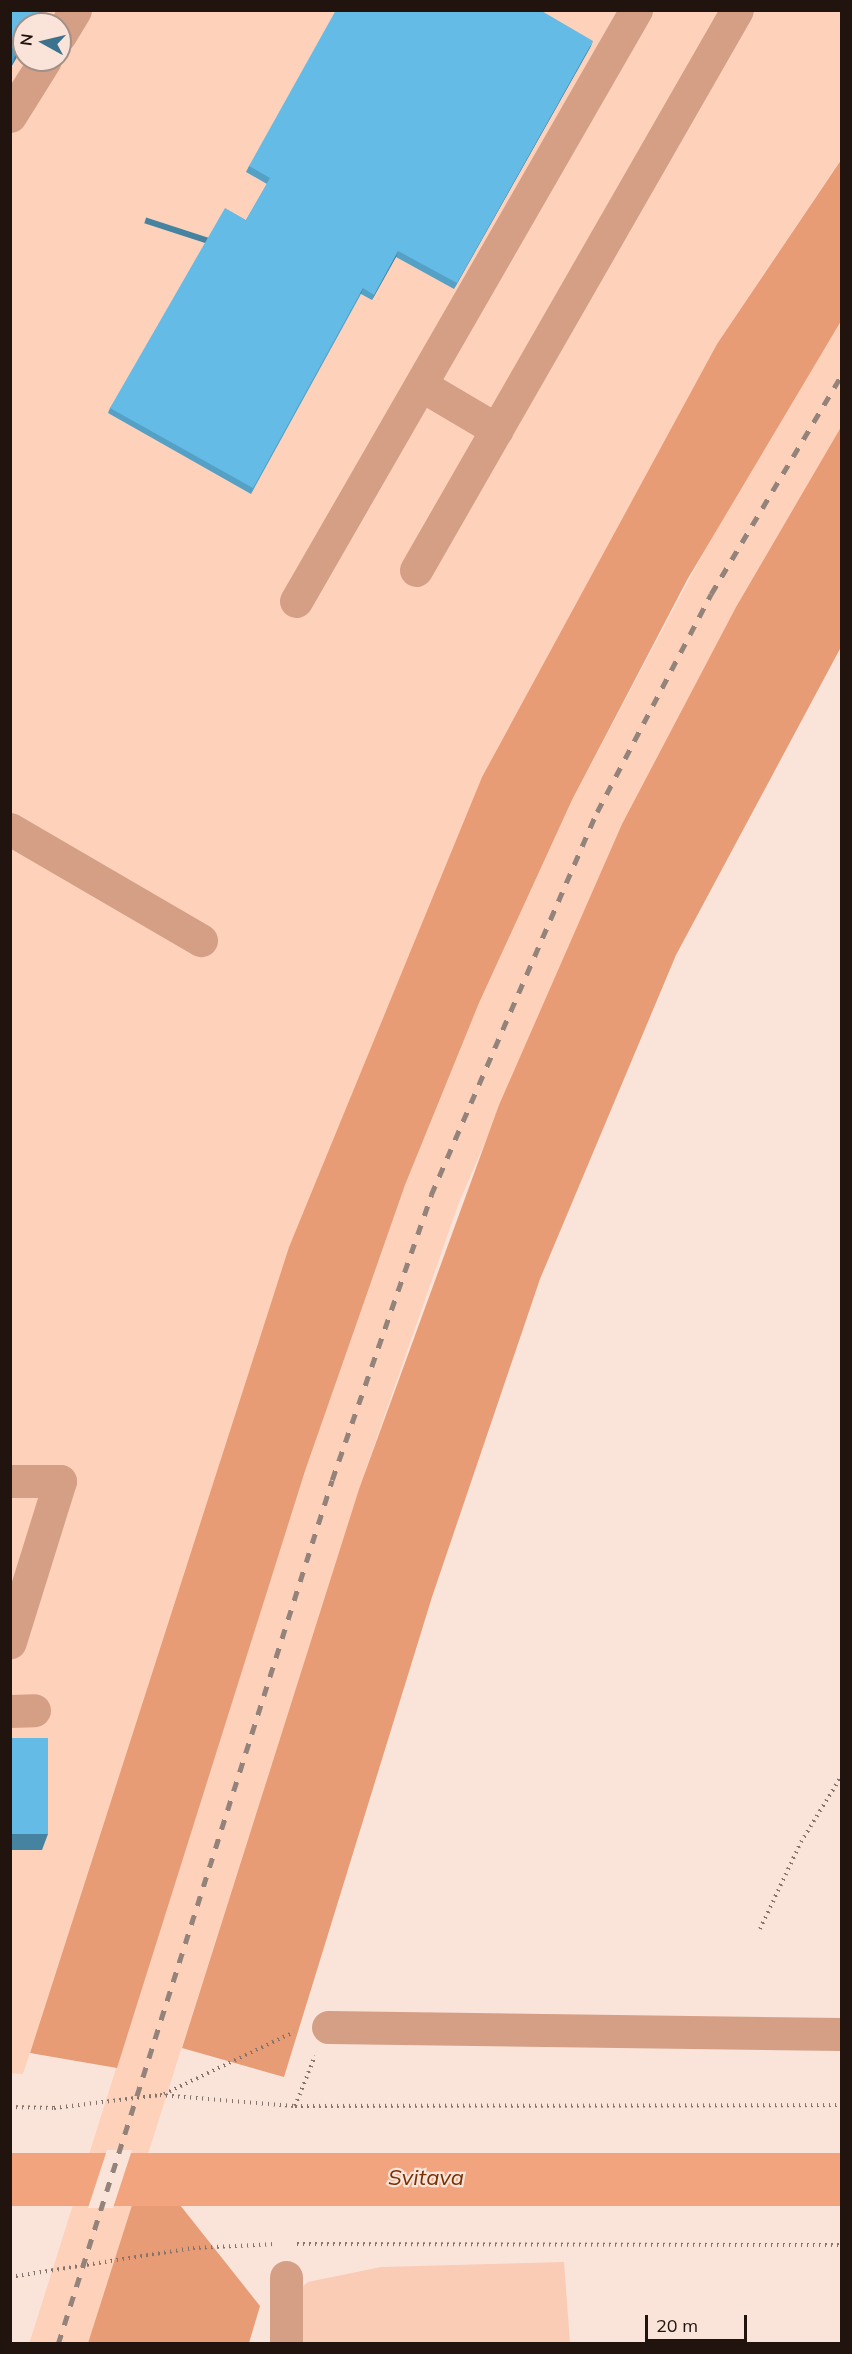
<!DOCTYPE html>
<style>
body{margin:0}
#map{position:relative;width:852px;height:2354px;overflow:hidden;background:#fae4d9;font-family:Mulish,sans-serif}
div>[style]{position:absolute}
[style*='--x']{left:calc(var(--x)*1px);top:calc(var(--y)*1px);width:calc(var(--w)*1px);rotate:calc(var(--a)*1deg)}
.built>*{inset:0;background:#fed1bb}
.green>*{inset:0;background:#facbb5}
.forest>*{inset:0;background:#e89c76}
.water>*{inset:0;background:#f1a47e;transform-origin:0 0}
.pier>*{inset:0;background:#fae4d9}
.path>*{height:4px;margin-top:-2px;transform-origin:0;background:repeating-linear-gradient(90deg,#85746c 0 1.5px,transparent 0 6px)}
.minor>*{height:33px;margin:-16.5px;padding:0 16.5px;transform-origin:16.5px;border-radius:16.5px;background:#d59f85}
.rail>*{height:4.5px;margin-top:-2.25px;transform-origin:0;background:repeating-linear-gradient(90deg,#94837a 0 10px,transparent 0 20px)}
.wall>*{inset:0;background:#55a1c6}
.shaded-wall>*{inset:0;background:#4583a1;transform-origin:0 0}
.building>*{inset:0;background:#63bbe6;transform-origin:0 0}
span{translate:-50% -50%;white-space:nowrap;text-align:center;line-height:1.15;-webkit-text-stroke:4.5px #fae4d9;paint-order:stroke}
.water-label{font-size:22px;color:#773306;font-style:italic}
.frame{position:absolute;inset:0;border:12px solid #21140e;pointer-events:none}
.north{position:absolute;left:12px;top:12px;width:60px;height:60px;box-sizing:border-box;background:#fae4d9;border:2px solid #a39188;border-radius:50%;rotate:278deg;font-size:16px;font-weight:700;line-height:24px;text-align:center;color:#21140e}
.north::after{content:'';display:block;margin:auto;width:21px;height:27px;background:#3b728d;clip-path:polygon(50% 0,100% 100%,50% 72%,0 100%)}
.scale{position:absolute;left:645px;top:2315px;width:102px;height:27px;box-sizing:border-box;border:3px solid #21140e;border-top:0;padding-left:8px;font-size:18px;line-height:21px;white-space:nowrap;color:#21140e;-webkit-text-stroke:4px #fae4d9;paint-order:stroke}
</style>
<div id="map">
<div class="built">
<div style="clip-path:polygon(evenodd,10px 11px,842px 11px,841px 159px,717px 344px,482px 777px,289px 1247px,23px 2074px,10px 2073px,10px 11px,24px 24px,60px 24px,60px 60px,24px 60px,24px 24px)"></div>
<div style="clip-path:polygon(841px 321px,841px 427px,736px 607px,622px 824px,458px 1205px,359px 1489px,88px 2343px,29px 2344px,305px 1471px,405px 1185px,479px 1003px,572px 800px,742px 480px)"></div>
</div>
<div class="green">
<div style="clip-path:polygon(564px 2262px,570px 2343px,294px 2344px,296px 2292px,308px 2282px,381px 2267px)"></div>
</div>
<div class="forest">
<div style="clip-path:polygon(841px 160px,841px 321px,687px 580px,572px 800px,479px 1003px,405px 1185px,305px 1471px,117px 2068px,30px 2053px,289px 1247px,482px 777px,717px 344px)"></div>
<div style="clip-path:polygon(841px 427px,841px 647px,676px 955px,540px 1279px,432px 1597px,284px 2077px,182px 2048px,359px 1489px,499px 1105px,622px 824px,736px 607px)"></div>
<div style="clip-path:polygon(132px 2205px,180px 2205px,260px 2306px,249px 2343px,88px 2343px)"></div>
</div>
<div class="water">
<div style="left:10px;top:2153px;width:831px;height:53px"></div>
</div>
<div class="pier">
<div style="clip-path:polygon(107px 2150px,132px 2150px,113px 2208px,88px 2208px)"></div>
</div>
<div class="path">
<div style="--x:760;--y:1929;--w:96;--a:-64.8"></div>
<div style="--x:801;--y:1842;--w:79;--a:-58.5"></div>
<div style="--x:164;--y:2094;--w:144;--a:-25.5"></div>
<div style="--x:295;--y:2106;--w:54;--a:-68.2"></div>
<div style="--x:10;--y:2107;--w:44;--a:1.3"></div>
<div style="--x:54;--y:2108;--w:107;--a:-7"></div>
<div style="--x:160;--y:2095;--w:135;--a:4.7"></div>
<div style="--x:295;--y:2106;--w:547;--a:-0.1"></div>
<div style="--x:297;--y:2244;--w:545;--a:0.11"></div>
<div style="--x:10;--y:2277;--w:185;--a:-9"></div>
<div style="--x:193;--y:2248;--w:81;--a:-2.8"></div>
</div>
<div class="minor">
<div style="--x:60;--y:35;--w:29;--a:-59"></div>
<div style="--x:10;--y:116;--w:66;--a:-58"></div>
<div style="--x:421;--y:385;--w:88;--a:30.6"></div>
<div style="--x:416;--y:570;--w:645;--a:-60.18"></div>
<div style="--x:296;--y:601;--w:682;--a:-60.09"></div>
<div style="--x:10;--y:829;--w:221;--a:30.2"></div>
<div style="--x:10;--y:1481;--w:50;--a:0"></div>
<div style="--x:60;--y:1481;--w:169;--a:107.3"></div>
<div style="--x:10;--y:1711;--w:24;--a:-2"></div>
<div style="--x:328;--y:2027;--w:514;--a:0.78"></div>
<div style="--x:286;--y:2344;--w:67;--a:-90"></div>
</div>
<div class="rail">
<div style="--x:58;--y:2344;--w:906;--a:-72.4"></div>
<div style="--x:332;--y:1480;--w:302;--a:-70.8"></div>
<div style="--x:431;--y:1195;--w:417;--a:-66.6"></div>
<div style="--x:597;--y:812;--w:246;--a:-62.4"></div>
<div style="--x:711;--y:594;--w:256;--a:-59.2"></div>
</div>
<div class="wall">
<div style="clip-path:polygon(10px 10px,24px 24px,24px 45px,10px 69px)"></div>
<div style="clip-path:polygon(591px 46px,454px 289px,396px 257px,372px 300px,361px 294px,251px 494px,108px 413px,110px 408px,246px 220px,267px 184px,246px 172px,249px 166px)"></div>
</div>
<div class="shaded-wall">
<div style="clip-path:polygon(40px 10px,44px 10px,36px 24px,32px 24px)"></div>
<div style="clip-path:polygon(24px 38px,24px 45px,10px 69px,17px 50px)"></div>
<div style="clip-path:polygon(593px 41px,591px 46px,454px 289px,457px 283px)"></div>
<div style="clip-path:polygon(398px 251px,396px 257px,372px 300px,374px 295px)"></div>
<div style="left:363px;top:288px;width:6px;height:228px;rotate:108deg"></div>
<div style="clip-path:polygon(10px 1834px,48px 1834px,42px 1850px,10px 1850px)"></div>
</div>
<div class="building">
<div style="clip-path:polygon(10px 10px,40px 10px,32px 24px,24px 24px,24px 38px,17px 50px,10px 47px)"></div>
<div style="clip-path:polygon(336px 10px,540px 10px,593px 41px,457px 283px,398px 251px,374px 295px,363px 288px,253px 488px,110px 408px,225px 208px,246px 220px,270px 178px,249px 166px)"></div>
<div style="left:10px;top:1738px;width:38px;height:96px"></div>
</div>
<div class="water-label">
<span style="left:426px;top:2178px">Svitava</span>
</div>
<div class="frame"></div>
<div class="north">N</div>
<div class="scale">20 m</div>
</div>
